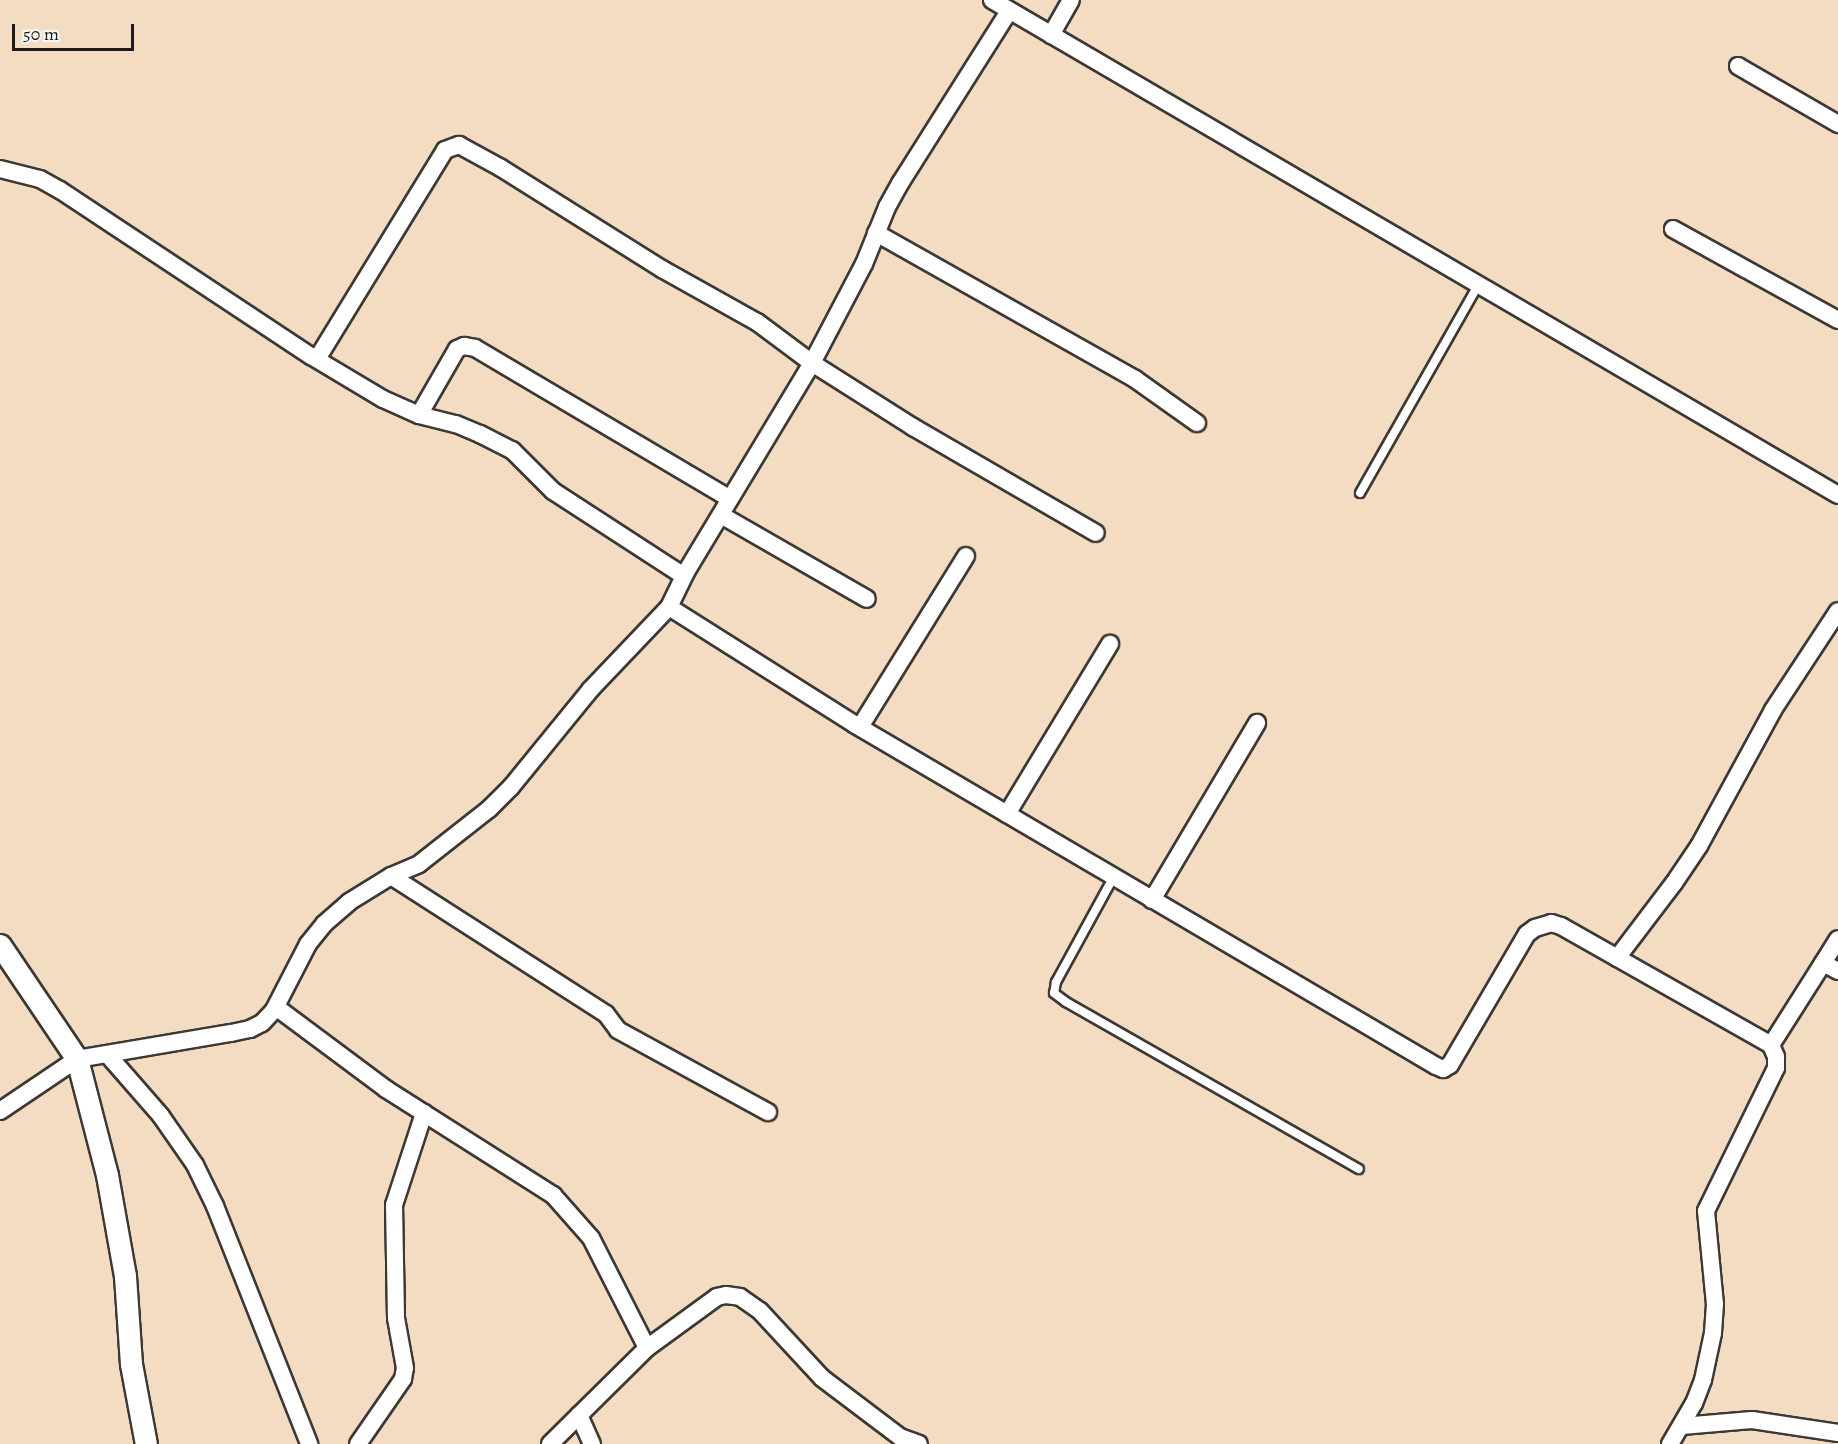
<!DOCTYPE html>
<style>
body{margin:0}
#map{position:relative;width:1838px;height:1444px;overflow:hidden;background:#f3dcc1;font-family:Alegreya,serif}
div>[style]{position:absolute}
[style*='--x']{left:calc(var(--x)*1px);top:calc(var(--y)*1px);width:calc(var(--w)*1px);rotate:calc(var(--a)*1deg)}
.roads{filter:drop-shadow(2px 0 #3c3935) drop-shadow(-2px 0 #3c3935) drop-shadow(0 2px #3c3935) drop-shadow(0 -2px #3c3935)}
.service>*{height:8px;margin:-4px;padding:0 4px;transform-origin:4px;border-radius:4px;background:#fff}
.minor>*{height:16px;margin:-8px;padding:0 8px;transform-origin:8px;border-radius:8px;background:#fff}
.tertiary>*{height:21px;margin:-10.5px;padding:0 10.5px;transform-origin:10.5px;border-radius:10.5px;background:#fff}
span{translate:-50% -50%;white-space:nowrap;text-align:center;line-height:1.15;-webkit-text-stroke:6px #f6f6f2;paint-order:stroke}
.scale{position:absolute;left:12px;top:24px;width:122px;height:27px;box-sizing:border-box;border:3px solid #1c1c1c;border-top:0;padding-left:8px;font-size:18px;line-height:21px;white-space:nowrap;color:#1c1c1c;-webkit-text-stroke:4px #f6f6f2;paint-order:stroke}
</style>
<div id="map">
<div class="roads">
<div class="service">
<div style="--x:1360;--y:493;--w:239;--a:-60.4"></div>
<div style="--x:1113;--y:878;--w:119;--a:118.7"></div>
<div style="--x:1056;--y:982;--w:11;--a:100"></div>
<div style="--x:1054;--y:993;--w:15;--a:37"></div>
<div style="--x:1066;--y:1002;--w:337;--a:29.7"></div>
</div>
<div class="minor">
<div style="--x:992;--y:0;--w:980;--a:30.33"></div>
<div style="--x:1051;--y:35;--w:40;--a:-60.3"></div>
<div style="--x:1738;--y:66;--w:116;--a:30.1"></div>
<div style="--x:0;--y:169;--w:41;--a:14"></div>
<div style="--x:40;--y:179;--w:23;--a:29"></div>
<div style="--x:60;--y:190;--w:301;--a:33.5"></div>
<div style="--x:311;--y:356;--w:84;--a:30.8"></div>
<div style="--x:383;--y:399;--w:39;--a:24"></div>
<div style="--x:419;--y:415;--w:38;--a:14"></div>
<div style="--x:456;--y:424;--w:26;--a:23"></div>
<div style="--x:480;--y:434;--w:36;--a:27"></div>
<div style="--x:512;--y:450;--w:58;--a:45"></div>
<div style="--x:553;--y:491;--w:156;--a:33"></div>
<div style="--x:1673;--y:229;--w:188;--a:28.9"></div>
<div style="--x:876;--y:233;--w:297;--a:29.4"></div>
<div style="--x:1135;--y:379;--w:76;--a:35.4"></div>
<div style="--x:317;--y:359;--w:245;--a:-58.5"></div>
<div style="--x:445;--y:150;--w:15;--a:-20"></div>
<div style="--x:459;--y:145;--w:48;--a:28.7"></div>
<div style="--x:501;--y:168;--w:190;--a:32.1"></div>
<div style="--x:662;--y:269;--w:109;--a:29.2"></div>
<div style="--x:757;--y:322;--w:69;--a:36.7"></div>
<div style="--x:812;--y:363;--w:120;--a:32.4"></div>
<div style="--x:913;--y:427;--w:211;--a:30.1"></div>
<div style="--x:419;--y:415;--w:76;--a:-60.1"></div>
<div style="--x:457;--y:349;--w:8;--a:-23"></div>
<div style="--x:464;--y:346;--w:11;--a:10"></div>
<div style="--x:475;--y:348;--w:296;--a:30.6"></div>
<div style="--x:721;--y:515;--w:168;--a:29.9"></div>
<div style="--x:669;--y:607;--w:219;--a:32.3"></div>
<div style="--x:854;--y:724;--w:675;--a:30.44"></div>
<div style="--x:1436;--y:1066;--w:8;--a:23"></div>
<div style="--x:1443;--y:1069;--w:8;--a:-30"></div>
<div style="--x:1450;--y:1065;--w:152;--a:-59.6"></div>
<div style="--x:1527;--y:934;--w:10;--a:-37"></div>
<div style="--x:1535;--y:928;--w:17;--a:-17"></div>
<div style="--x:1551;--y:923;--w:10;--a:17"></div>
<div style="--x:1561;--y:926;--w:241;--a:29.5"></div>
<div style="--x:1771;--y:1045;--w:13;--a:67"></div>
<div style="--x:1776;--y:1057;--w:11;--a:90"></div>
<div style="--x:1776;--y:1068;--w:159;--a:116.1"></div>
<div style="--x:1706;--y:1211;--w:93;--a:84.5"></div>
<div style="--x:1715;--y:1304;--w:29;--a:94"></div>
<div style="--x:1713;--y:1333;--w:48;--a:102"></div>
<div style="--x:1703;--y:1380;--w:25;--a:111"></div>
<div style="--x:1694;--y:1403;--w:48;--a:120.3"></div>
<div style="--x:860;--y:727;--w:201;--a:-58.2"></div>
<div style="--x:1007;--y:814;--w:199;--a:-58.8"></div>
<div style="--x:391;--y:876;--w:255;--a:32.7"></div>
<div style="--x:606;--y:1014;--w:20;--a:53"></div>
<div style="--x:618;--y:1030;--w:171;--a:28.7"></div>
<div style="--x:1152;--y:900;--w:206;--a:-59.3"></div>
<div style="--x:1617;--y:958;--w:94;--a:-52.8"></div>
<div style="--x:1674;--y:883;--w:45;--a:-56"></div>
<div style="--x:1699;--y:846;--w:155;--a:-61.4"></div>
<div style="--x:1773;--y:710;--w:118;--a:-56.7"></div>
<div style="--x:1823;--y:963;--w:28;--a:-58"></div>
<div style="--x:276;--y:1007;--w:137;--a:36.7"></div>
<div style="--x:386;--y:1089;--w:198;--a:32.4"></div>
<div style="--x:553;--y:1195;--w:57;--a:48.5"></div>
<div style="--x:591;--y:1238;--w:123;--a:63"></div>
<div style="--x:1771;--y:1045;--w:97;--a:-57.6"></div>
<div style="--x:1823;--y:963;--w:17;--a:28"></div>
<div style="--x:107;--y:1054;--w:82;--a:48.9"></div>
<div style="--x:161;--y:1116;--w:60;--a:55.2"></div>
<div style="--x:195;--y:1165;--w:46;--a:64"></div>
<div style="--x:215;--y:1206;--w:256;--a:68.4"></div>
<div style="--x:0;--y:1111;--w:93;--a:-34"></div>
<div style="--x:77;--y:1059;--w:156;--a:-9.6"></div>
<div style="--x:231;--y:1033;--w:19;--a:-12"></div>
<div style="--x:250;--y:1029;--w:13;--a:-27"></div>
<div style="--x:262;--y:1023;--w:18;--a:-47"></div>
<div style="--x:274;--y:1010;--w:74;--a:-62.7"></div>
<div style="--x:308;--y:944;--w:26;--a:-51"></div>
<div style="--x:324;--y:924;--w:33;--a:-41"></div>
<div style="--x:349;--y:902;--w:49;--a:-31.8"></div>
<div style="--x:391;--y:876;--w:30;--a:-23"></div>
<div style="--x:419;--y:864;--w:89;--a:-38.2"></div>
<div style="--x:489;--y:809;--w:31;--a:-45"></div>
<div style="--x:511;--y:787;--w:125;--a:-50.8"></div>
<div style="--x:590;--y:690;--w:115;--a:-46.4"></div>
<div style="--x:669;--y:607;--w:39;--a:-64"></div>
<div style="--x:686;--y:572;--w:244;--a:-58.9"></div>
<div style="--x:812;--y:363;--w:112;--a:-62.3"></div>
<div style="--x:864;--y:264;--w:61;--a:-68"></div>
<div style="--x:887;--y:207;--w:29;--a:-61"></div>
<div style="--x:901;--y:182;--w:202;--a:-57.7"></div>
<div style="--x:579;--y:1415;--w:32;--a:66"></div>
<div style="--x:1682;--y:1426;--w:70;--a:-4.9"></div>
<div style="--x:1752;--y:1420;--w:87;--a:8.6"></div>
<div style="--x:358;--y:1444;--w:79;--a:-55.3"></div>
<div style="--x:403;--y:1379;--w:11;--a:-80"></div>
<div style="--x:405;--y:1368;--w:51;--a:-100.2"></div>
<div style="--x:396;--y:1318;--w:113;--a:-91"></div>
<div style="--x:394;--y:1205;--w:97;--a:-71.9"></div>
<div style="--x:550;--y:1444;--w:136;--a:-44.7"></div>
<div style="--x:647;--y:1348;--w:87;--a:-36.1"></div>
<div style="--x:717;--y:1297;--w:9;--a:-13"></div>
<div style="--x:726;--y:1295;--w:14;--a:8"></div>
<div style="--x:740;--y:1297;--w:24;--a:35"></div>
<div style="--x:760;--y:1311;--w:91;--a:47.2"></div>
<div style="--x:822;--y:1378;--w:98;--a:37.1"></div>
<div style="--x:900;--y:1437;--w:20;--a:20"></div>
</div>
<div class="tertiary">
<div style="--x:0;--y:945;--w:138;--a:56"></div>
<div style="--x:77;--y:1059;--w:120;--a:75.5"></div>
<div style="--x:107;--y:1175;--w:103;--a:79.9"></div>
<div style="--x:125;--y:1276;--w:88;--a:86.1"></div>
<div style="--x:131;--y:1364;--w:81;--a:79.4"></div>
</div>
</div>
<div class="scale">50 m</div>
</div>
